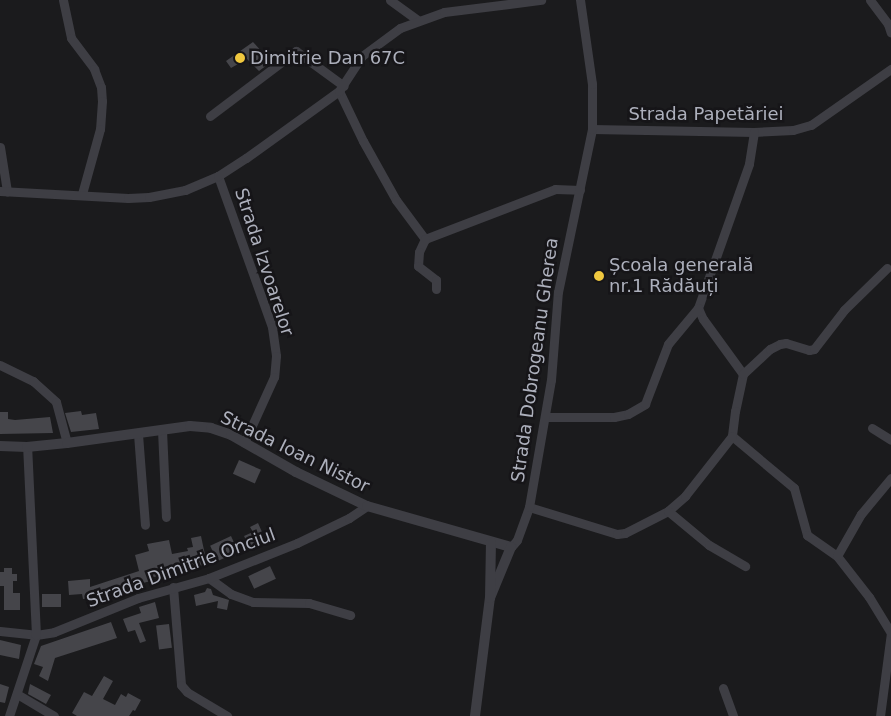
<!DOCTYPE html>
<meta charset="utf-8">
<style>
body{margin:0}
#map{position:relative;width:891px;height:716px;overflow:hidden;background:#1b1b1d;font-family:"DejaVu Sans",sans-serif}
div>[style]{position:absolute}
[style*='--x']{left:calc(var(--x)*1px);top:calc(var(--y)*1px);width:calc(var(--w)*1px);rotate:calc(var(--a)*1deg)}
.building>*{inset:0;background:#45454a;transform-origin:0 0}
.minor>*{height:9px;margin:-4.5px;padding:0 4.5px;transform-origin:4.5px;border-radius:4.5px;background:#3e3e44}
.tertiary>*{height:10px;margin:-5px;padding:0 5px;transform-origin:5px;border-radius:5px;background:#3e3e44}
.dots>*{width:14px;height:14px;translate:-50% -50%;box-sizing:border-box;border:2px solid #161518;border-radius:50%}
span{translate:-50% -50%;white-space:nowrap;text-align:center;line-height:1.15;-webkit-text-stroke:5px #161518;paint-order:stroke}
.poi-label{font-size:18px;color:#adb0bc}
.left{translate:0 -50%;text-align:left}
.street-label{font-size:18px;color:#adb0bc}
</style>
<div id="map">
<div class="building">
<div style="clip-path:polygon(253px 42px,271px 62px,259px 71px,247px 59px,231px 68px,226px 61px)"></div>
<div style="clip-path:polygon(81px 411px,82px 415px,96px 413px,99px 429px,71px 432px,65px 413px)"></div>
<div style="clip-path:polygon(0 412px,8px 412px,8px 419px,15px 420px,50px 417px,53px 433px,0 434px)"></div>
<div style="left:239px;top:460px;width:24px;height:15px;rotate:24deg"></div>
<div style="clip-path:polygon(258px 523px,266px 541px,250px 548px,244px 536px,253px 532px,250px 527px)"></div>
<div style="clip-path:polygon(201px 536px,207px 564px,150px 578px,151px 581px,118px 589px,101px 597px,83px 599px,82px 594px,69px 595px,68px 581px,90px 579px,90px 587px,139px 571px,135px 555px,149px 551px,147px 544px,169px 540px,172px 554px,188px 551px,187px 548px,193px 547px,191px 538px)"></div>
<div style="left:231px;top:536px;width:17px;height:23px;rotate:65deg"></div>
<div style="left:270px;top:566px;width:14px;height:24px;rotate:65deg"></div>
<div style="clip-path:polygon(4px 568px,12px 568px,12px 574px,17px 574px,17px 581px,13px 581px,13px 593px,20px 593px,20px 610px,4px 610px,4px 586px,0 586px,0 572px,4px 572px)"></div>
<div style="clip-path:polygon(207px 588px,211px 589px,213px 595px,229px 600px,227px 610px,217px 608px,218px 601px,196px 606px,194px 595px,205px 592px)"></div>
<div style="left:42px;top:594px;width:19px;height:13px"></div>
<div style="clip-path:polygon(155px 602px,159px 618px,139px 623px,146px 641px,140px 643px,135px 630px,128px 632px,123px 619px,141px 613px,139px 607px)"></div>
<div style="clip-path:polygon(111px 622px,117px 638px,55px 658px,48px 681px,39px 676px,43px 667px,34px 664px,41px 646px)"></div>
<div style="left:169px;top:624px;width:24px;height:13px;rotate:83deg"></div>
<div style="clip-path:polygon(0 640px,21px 645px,19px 659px,0 655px)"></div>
<div style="clip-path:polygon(104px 676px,113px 681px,103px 699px,115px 705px,121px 694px,126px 697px,128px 693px,141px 700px,135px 711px,133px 710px,129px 716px,77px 716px,72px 713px,84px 692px,92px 696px)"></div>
<div style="clip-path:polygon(0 684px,9px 687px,5px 703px,0 702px)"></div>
<div style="clip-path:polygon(30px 684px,51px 695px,46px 704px,28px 694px)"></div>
</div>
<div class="minor">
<div style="--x:63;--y:0;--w:39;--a:78"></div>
<div style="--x:71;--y:38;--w:39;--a:53"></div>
<div style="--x:94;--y:69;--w:19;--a:69"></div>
<div style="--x:101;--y:87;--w:14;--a:86"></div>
<div style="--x:102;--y:101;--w:28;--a:94"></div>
<div style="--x:100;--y:129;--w:67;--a:105.5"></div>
<div style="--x:390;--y:0;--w:34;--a:36"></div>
<div style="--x:870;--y:0;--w:30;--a:53"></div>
<div style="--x:888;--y:24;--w:9;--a:72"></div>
<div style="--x:339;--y:91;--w:55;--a:64.4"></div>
<div style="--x:363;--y:141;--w:68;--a:60.8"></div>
<div style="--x:396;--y:200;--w:49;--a:53.4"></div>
<div style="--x:425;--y:239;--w:139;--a:-21"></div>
<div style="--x:555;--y:189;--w:25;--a:2"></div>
<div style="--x:210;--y:116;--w:108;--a:-37.1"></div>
<div style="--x:296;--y:51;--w:59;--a:36.1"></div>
<div style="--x:592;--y:129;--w:162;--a:1.1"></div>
<div style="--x:754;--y:132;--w:39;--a:-3"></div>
<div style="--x:793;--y:130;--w:19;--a:-16"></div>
<div style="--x:811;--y:125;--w:98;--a:-35"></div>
<div style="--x:754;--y:132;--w:32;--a:99"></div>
<div style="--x:749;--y:164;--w:153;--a:109.5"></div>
<div style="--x:698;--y:308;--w:12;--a:66"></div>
<div style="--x:703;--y:319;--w:68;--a:54"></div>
<div style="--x:743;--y:374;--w:38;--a:102"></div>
<div style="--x:735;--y:411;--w:25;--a:97"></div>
<div style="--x:732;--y:436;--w:81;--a:40"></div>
<div style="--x:794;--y:488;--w:49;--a:74.5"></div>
<div style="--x:807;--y:535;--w:37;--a:35"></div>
<div style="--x:0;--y:147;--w:45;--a:81"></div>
<div style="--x:218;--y:176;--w:160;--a:70.3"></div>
<div style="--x:272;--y:327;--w:29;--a:82"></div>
<div style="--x:276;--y:356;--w:21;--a:95"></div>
<div style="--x:274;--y:377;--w:72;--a:114.4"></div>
<div style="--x:0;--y:191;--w:128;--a:3.1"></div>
<div style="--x:128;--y:198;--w:21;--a:-3"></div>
<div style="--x:149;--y:197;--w:37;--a:-11"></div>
<div style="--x:185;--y:190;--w:36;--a:-23"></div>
<div style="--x:218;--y:176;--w:33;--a:-33"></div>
<div style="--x:246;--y:158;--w:115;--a:-35.8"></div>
<div style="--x:339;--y:91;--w:42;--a:-56.7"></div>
<div style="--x:362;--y:56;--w:47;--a:-36.4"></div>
<div style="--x:400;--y:28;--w:47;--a:-20"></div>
<div style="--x:444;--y:12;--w:98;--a:-7.1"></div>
<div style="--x:425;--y:239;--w:14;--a:115"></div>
<div style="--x:419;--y:252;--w:14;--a:94"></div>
<div style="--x:418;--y:266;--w:23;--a:38"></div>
<div style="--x:436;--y:280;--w:9;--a:90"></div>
<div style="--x:0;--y:365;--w:37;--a:26"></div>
<div style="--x:33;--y:381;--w:31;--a:42"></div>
<div style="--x:56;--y:402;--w:42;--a:75"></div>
<div style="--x:743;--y:374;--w:37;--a:-43"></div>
<div style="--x:770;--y:349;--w:11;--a:-27"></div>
<div style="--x:780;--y:344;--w:6;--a:-9"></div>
<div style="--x:786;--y:343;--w:24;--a:17"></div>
<div style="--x:809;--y:350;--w:5;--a:-11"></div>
<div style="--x:814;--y:349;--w:49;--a:-52.4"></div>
<div style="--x:844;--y:310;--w:60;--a:-44.3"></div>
<div style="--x:546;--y:417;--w:68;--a:0"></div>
<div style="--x:614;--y:417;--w:14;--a:-12"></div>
<div style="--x:628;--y:414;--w:20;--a:-30"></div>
<div style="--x:645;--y:404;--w:64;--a:-69"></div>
<div style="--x:668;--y:344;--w:47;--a:-50.2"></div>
<div style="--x:872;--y:428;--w:22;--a:32"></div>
<div style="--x:162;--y:430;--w:87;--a:87.4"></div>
<div style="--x:138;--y:434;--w:91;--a:85.6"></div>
<div style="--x:529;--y:507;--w:92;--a:17.1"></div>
<div style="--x:617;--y:534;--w:8;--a:-7"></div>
<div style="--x:625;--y:533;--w:48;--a:-27.1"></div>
<div style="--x:668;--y:511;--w:23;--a:-41"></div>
<div style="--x:685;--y:496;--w:76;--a:-51.9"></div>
<div style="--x:668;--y:511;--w:53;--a:39.7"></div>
<div style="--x:709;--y:545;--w:42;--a:30.3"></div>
<div style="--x:511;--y:547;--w:9;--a:-49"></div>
<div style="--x:517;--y:540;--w:35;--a:-70"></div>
<div style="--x:529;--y:507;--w:129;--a:-80.2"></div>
<div style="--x:551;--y:380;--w:88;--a:-85.5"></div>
<div style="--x:558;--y:292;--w:167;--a:-78.2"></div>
<div style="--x:592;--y:129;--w:45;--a:-90"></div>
<div style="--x:592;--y:84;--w:85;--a:-98.1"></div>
<div style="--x:209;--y:578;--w:27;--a:36"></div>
<div style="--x:231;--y:594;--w:23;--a:20"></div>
<div style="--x:253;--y:602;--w:56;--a:1"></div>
<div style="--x:309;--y:603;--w:43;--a:16.3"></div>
<div style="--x:173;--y:587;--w:98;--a:85.3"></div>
<div style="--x:181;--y:685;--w:9;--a:49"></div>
<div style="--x:187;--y:692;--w:47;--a:31"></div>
<div style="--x:0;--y:631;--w:36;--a:6"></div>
<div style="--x:36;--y:635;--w:18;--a:-9"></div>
<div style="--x:54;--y:632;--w:91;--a:-22"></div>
<div style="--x:138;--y:598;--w:74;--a:-15.7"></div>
<div style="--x:209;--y:578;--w:95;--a:-21.7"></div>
<div style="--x:297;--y:543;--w:58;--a:-25.7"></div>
<div style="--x:349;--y:518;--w:22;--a:-34"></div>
<div style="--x:723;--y:688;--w:30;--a:70"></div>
<div style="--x:17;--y:694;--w:43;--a:30.7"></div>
<div style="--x:9;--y:716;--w:85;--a:-71.6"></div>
<div style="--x:36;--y:635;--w:188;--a:-92.7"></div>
<div style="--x:880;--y:716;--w:84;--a:-82.5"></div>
<div style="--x:891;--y:633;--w:42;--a:-121.4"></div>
<div style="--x:869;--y:597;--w:52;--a:-128"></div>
<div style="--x:837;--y:556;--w:48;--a:-60.3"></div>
<div style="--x:861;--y:514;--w:47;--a:-50.2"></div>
</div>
<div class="tertiary">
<div style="--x:0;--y:446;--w:27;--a:2"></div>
<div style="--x:27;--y:447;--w:40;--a:-5.7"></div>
<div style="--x:67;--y:443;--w:124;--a:-7.9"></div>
<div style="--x:190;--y:426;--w:21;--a:5"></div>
<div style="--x:211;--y:428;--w:21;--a:19"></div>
<div style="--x:231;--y:435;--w:75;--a:29.6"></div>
<div style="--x:296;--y:472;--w:79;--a:25.6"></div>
<div style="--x:367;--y:506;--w:150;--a:15.9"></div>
<div style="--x:511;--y:547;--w:55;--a:112.4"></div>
<div style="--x:475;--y:716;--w:119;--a:-82.8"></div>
<div style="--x:490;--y:598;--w:56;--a:-89"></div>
</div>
<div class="dots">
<div style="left:240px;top:58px;background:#f0c83f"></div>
<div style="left:599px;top:276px;background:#f0c83f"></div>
</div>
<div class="poi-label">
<span class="left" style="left:250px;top:58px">Dimitrie Dan 67C</span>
<span class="left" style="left:609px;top:276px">Școala generală<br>nr.1 Rădăuți</span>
</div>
<div class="street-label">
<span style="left:706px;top:114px">Strada Papetăriei</span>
<span style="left:264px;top:262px;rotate:72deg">Strada Izvoarelor</span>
<span style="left:535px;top:360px;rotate:-82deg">Strada Dobrogeanu Gherea</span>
<span style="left:295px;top:452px;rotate:26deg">Strada Ioan Nistor</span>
<span style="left:181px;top:568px;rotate:-20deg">Strada Dimitrie Onciul</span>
</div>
</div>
